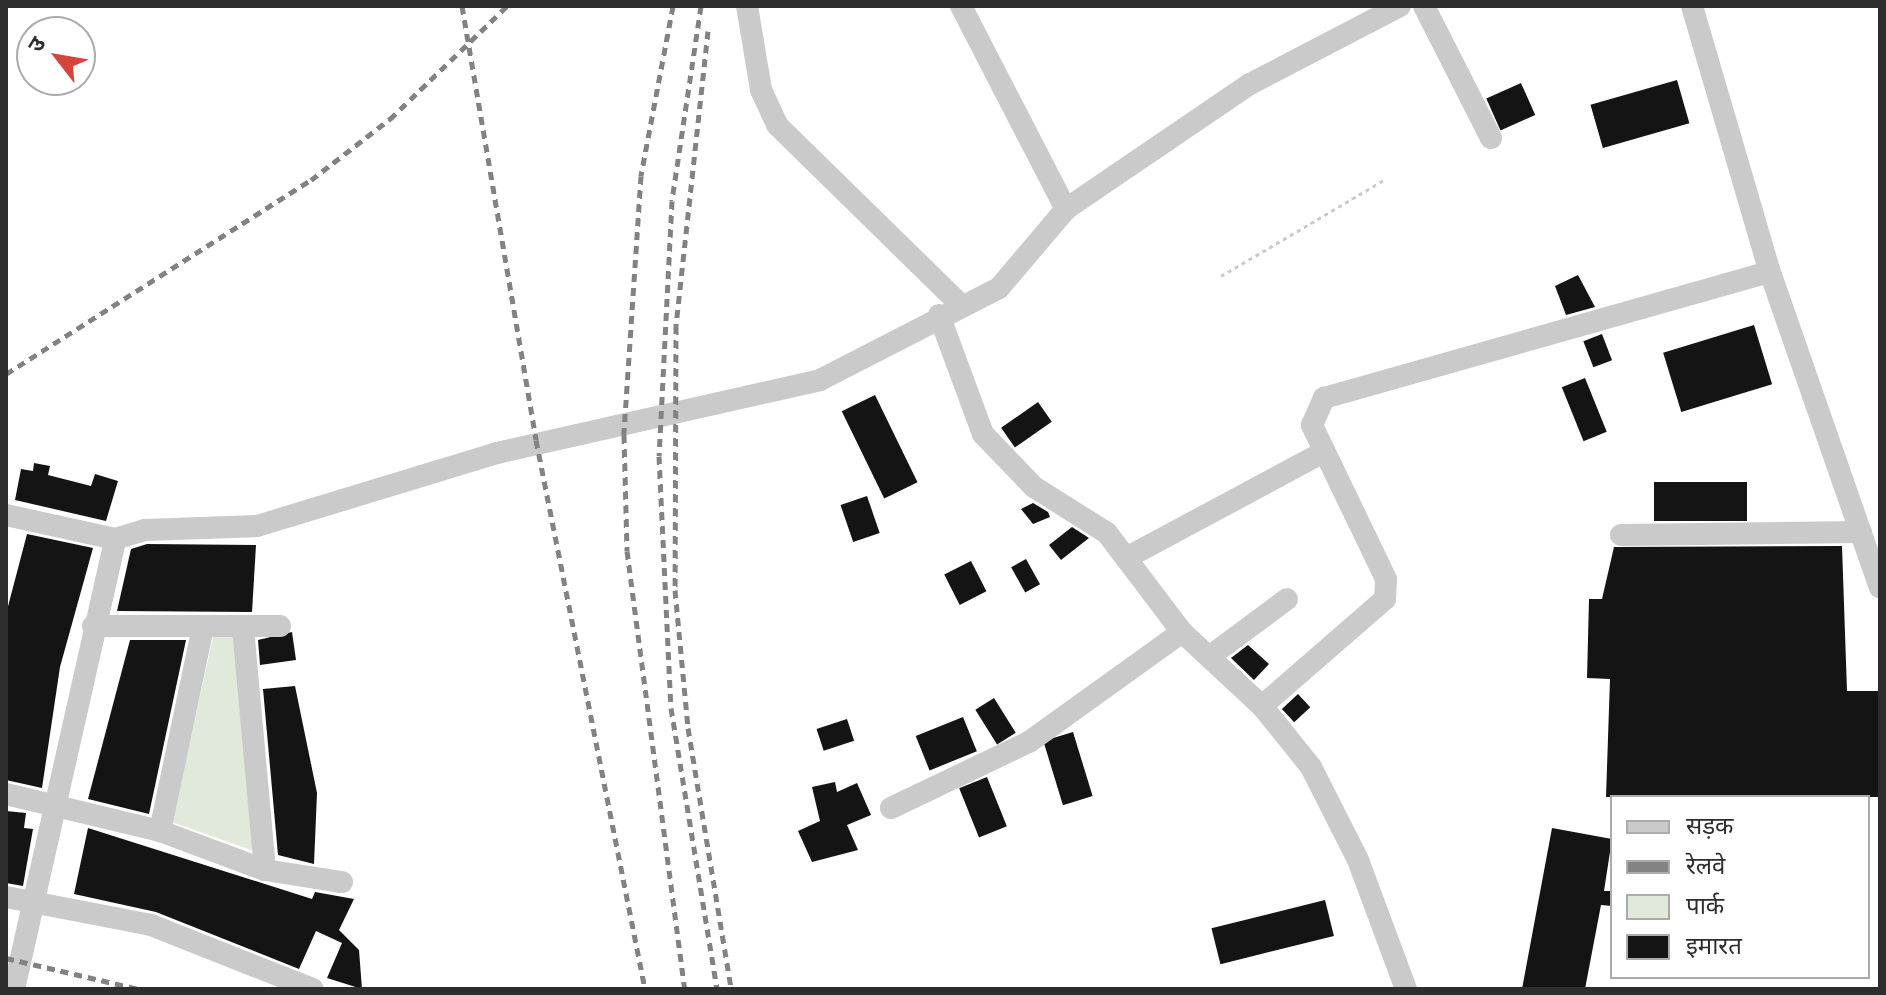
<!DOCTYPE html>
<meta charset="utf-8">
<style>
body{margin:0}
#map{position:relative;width:1886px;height:995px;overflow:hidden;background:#fff;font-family:Signika,"Noto Sans Devanagari",sans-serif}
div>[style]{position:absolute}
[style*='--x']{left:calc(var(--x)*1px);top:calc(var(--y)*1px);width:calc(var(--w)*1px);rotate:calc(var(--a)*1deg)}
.green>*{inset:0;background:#e1e9db}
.building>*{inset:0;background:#141414;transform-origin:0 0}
.path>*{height:3px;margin-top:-1.5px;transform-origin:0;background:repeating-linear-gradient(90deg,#cacaca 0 4px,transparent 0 8px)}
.minor>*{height:22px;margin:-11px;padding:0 11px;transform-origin:11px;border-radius:11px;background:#cacaca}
.rail>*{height:5px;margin-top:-2.5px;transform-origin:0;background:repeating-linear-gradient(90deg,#828282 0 8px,transparent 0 14px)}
span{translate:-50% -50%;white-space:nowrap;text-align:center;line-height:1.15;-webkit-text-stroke:8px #fff;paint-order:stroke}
.frame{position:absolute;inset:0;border:8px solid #2d2d2d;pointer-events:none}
.legend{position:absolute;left:1610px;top:795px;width:260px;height:184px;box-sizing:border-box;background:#fff;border:2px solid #ababab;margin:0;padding:10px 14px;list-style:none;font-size:24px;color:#2d2d2d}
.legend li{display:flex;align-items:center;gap:16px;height:40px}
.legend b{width:40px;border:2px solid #ababab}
.north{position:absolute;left:16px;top:16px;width:80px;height:80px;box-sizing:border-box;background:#fff;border:2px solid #ababab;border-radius:50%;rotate:301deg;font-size:22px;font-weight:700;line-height:32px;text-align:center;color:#2d2d2d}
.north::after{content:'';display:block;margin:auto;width:28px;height:36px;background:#d6453c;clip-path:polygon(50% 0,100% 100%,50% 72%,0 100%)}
</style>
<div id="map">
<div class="green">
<div style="clip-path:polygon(233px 632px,254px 851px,172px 822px,214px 633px)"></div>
</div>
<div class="building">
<div style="left:1677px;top:80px;width:45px;height:90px;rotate:74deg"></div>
<div style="left:1521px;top:83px;width:35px;height:38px;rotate:66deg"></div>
<div style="clip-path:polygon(1578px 275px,1595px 307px,1566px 315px,1555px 286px)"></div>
<div style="left:1754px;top:325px;width:62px;height:95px;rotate:73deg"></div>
<div style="left:1602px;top:334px;width:28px;height:20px;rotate:69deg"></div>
<div style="left:1585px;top:378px;width:58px;height:25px;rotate:68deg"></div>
<div style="left:875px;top:395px;width:97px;height:37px;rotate:64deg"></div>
<div style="left:1038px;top:402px;width:24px;height:45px;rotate:55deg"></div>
<div style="clip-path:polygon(34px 463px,50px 466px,48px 475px,91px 486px,95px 474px,118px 481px,106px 521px,15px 500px,21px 469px,33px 471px)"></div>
<div style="left:1654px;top:482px;width:93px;height:39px"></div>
<div style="left:867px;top:496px;width:39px;height:28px;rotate:71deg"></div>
<div style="clip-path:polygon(1033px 503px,1048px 512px,1050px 517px,1033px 524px,1021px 509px)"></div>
<div style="clip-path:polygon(1072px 527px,1089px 538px,1061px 560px,1049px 545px)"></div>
<div style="clip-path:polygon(27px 534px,93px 548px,60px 667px,42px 788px,6px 780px,6px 614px)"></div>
<div style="clip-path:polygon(147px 544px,256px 545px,252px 612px,117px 611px,131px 549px)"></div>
<div style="clip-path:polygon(1842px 546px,1847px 691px,1880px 691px,1880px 797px,1606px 797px,1610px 679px,1587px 678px,1589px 599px,1602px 599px,1614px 547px)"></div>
<div style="left:1026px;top:559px;width:29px;height:17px;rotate:61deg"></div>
<div style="left:971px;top:561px;width:34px;height:30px;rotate:63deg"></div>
<div style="clip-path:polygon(292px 632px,296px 660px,260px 665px,258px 640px)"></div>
<div style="clip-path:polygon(130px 640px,186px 640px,149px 814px,88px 799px)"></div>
<div style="clip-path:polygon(1248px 645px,1269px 664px,1254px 680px,1231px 658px)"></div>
<div style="clip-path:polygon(295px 686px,317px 793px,314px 864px,278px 855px,263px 689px)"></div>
<div style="left:1298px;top:694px;width:18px;height:22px;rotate:47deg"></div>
<div style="left:994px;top:698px;width:41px;height:22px;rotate:58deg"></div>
<div style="left:963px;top:717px;width:37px;height:51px;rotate:68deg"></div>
<div style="left:847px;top:719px;width:23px;height:32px;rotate:72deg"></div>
<div style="left:1073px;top:732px;width:67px;height:31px;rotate:73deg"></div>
<div style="left:987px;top:777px;width:53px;height:30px;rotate:68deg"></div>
<div style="clip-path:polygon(835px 782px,837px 792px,857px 783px,871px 815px,847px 825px,858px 850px,812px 862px,798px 831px,820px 821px,812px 787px)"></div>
<div style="clip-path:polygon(6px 811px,26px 813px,24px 828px,33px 829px,23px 886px,6px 883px)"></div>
<div style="clip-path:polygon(88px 828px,312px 899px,315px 892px,354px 899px,339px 930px,359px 950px,362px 989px,327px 978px,342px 943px,316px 931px,299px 969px,156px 912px,74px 894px)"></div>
<div style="clip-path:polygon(1552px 828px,1612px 839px,1604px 891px,1612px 891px,1612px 906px,1601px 905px,1585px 989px,1522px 989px)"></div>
<div style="left:1325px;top:900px;width:37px;height:117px;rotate:76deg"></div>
</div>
<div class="path">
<div style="--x:1221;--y:276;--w:189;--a:-30.5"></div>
</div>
<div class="minor">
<div style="--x:747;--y:6;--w:85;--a:80.5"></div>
<div style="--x:761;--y:90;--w:38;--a:65"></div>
<div style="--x:777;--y:125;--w:255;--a:44.4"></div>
<div style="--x:961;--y:6;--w:229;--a:62.7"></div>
<div style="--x:1424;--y:6;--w:148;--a:63.1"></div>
<div style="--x:1692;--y:6;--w:277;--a:73.7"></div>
<div style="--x:1770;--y:272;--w:334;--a:70.8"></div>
<div style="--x:939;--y:315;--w:127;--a:69.7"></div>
<div style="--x:983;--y:434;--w:74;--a:46.1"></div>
<div style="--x:1034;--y:487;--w:86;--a:32.2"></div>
<div style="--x:1107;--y:533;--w:124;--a:52.9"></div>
<div style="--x:1182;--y:632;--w:109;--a:42.8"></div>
<div style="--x:1262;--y:706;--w:78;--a:51.2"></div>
<div style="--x:1311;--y:767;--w:104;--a:63.2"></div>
<div style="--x:1358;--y:860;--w:138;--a:69.6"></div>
<div style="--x:6;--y:515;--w:112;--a:12.4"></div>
<div style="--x:115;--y:539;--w:31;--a:-17"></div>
<div style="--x:145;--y:530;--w:112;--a:-2"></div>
<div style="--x:257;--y:526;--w:251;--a:-16.9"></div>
<div style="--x:497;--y:453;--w:331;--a:-12.7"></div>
<div style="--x:820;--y:380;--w:201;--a:-27.2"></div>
<div style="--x:999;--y:288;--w:104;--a:-49.7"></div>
<div style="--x:1066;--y:209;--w:222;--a:-34.2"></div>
<div style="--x:1250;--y:84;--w:169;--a:-27.5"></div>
<div style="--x:1621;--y:535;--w:240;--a:-0.7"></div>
<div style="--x:1126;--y:558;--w:225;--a:-28.2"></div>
<div style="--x:93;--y:626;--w:187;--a:0"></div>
<div style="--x:243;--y:628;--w:243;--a:84.8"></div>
<div style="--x:1209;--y:657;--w:97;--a:-36.6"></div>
<div style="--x:1262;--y:706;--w:163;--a:-41"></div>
<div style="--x:1385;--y:599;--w:20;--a:-87"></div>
<div style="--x:1386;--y:579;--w:171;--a:-115.7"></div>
<div style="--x:1312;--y:425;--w:30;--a:-66"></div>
<div style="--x:1324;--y:398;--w:463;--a:-15.8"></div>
<div style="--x:6;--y:794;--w:158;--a:13.5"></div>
<div style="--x:160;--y:831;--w:112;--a:20.4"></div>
<div style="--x:265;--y:870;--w:78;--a:8.9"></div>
<div style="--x:891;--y:808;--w:153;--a:-25.6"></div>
<div style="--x:1029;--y:742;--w:188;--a:-35.7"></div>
<div style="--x:160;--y:831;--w:208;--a:-78.1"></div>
<div style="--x:6;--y:897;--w:148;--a:10.9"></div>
<div style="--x:151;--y:925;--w:174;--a:21.6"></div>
<div style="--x:14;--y:989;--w:461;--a:-77.3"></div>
</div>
<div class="rail">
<div style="--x:462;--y:6;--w:440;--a:80.3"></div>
<div style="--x:536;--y:440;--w:560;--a:78.77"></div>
<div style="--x:673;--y:6;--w:173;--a:100.7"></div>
<div style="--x:641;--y:176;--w:260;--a:93.8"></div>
<div style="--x:624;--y:435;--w:116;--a:88.5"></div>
<div style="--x:627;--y:551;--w:442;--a:82.5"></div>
<div style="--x:701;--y:6;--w:197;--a:98.5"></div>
<div style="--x:672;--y:201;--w:255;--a:92.9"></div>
<div style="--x:659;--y:456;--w:252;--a:87.3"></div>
<div style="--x:671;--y:708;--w:285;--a:80.7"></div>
<div style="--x:708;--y:31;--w:297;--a:96.2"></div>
<div style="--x:676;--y:326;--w:264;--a:90.2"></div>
<div style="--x:675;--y:590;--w:139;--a:84.6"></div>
<div style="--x:688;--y:728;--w:265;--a:80.6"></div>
<div style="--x:6;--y:374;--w:361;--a:-32.5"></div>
<div style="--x:311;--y:180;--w:100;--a:-37.7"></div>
<div style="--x:390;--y:119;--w:163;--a:-44"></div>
<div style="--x:6;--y:958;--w:136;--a:13.2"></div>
</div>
<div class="frame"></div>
<ul class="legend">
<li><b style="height:10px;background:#cacaca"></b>सड़क</li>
<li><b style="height:10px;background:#828282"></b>रेलवे</li>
<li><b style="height:22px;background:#e1e9db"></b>पार्क</li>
<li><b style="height:22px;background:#141414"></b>इमारत</li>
</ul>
<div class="north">उ</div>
</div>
